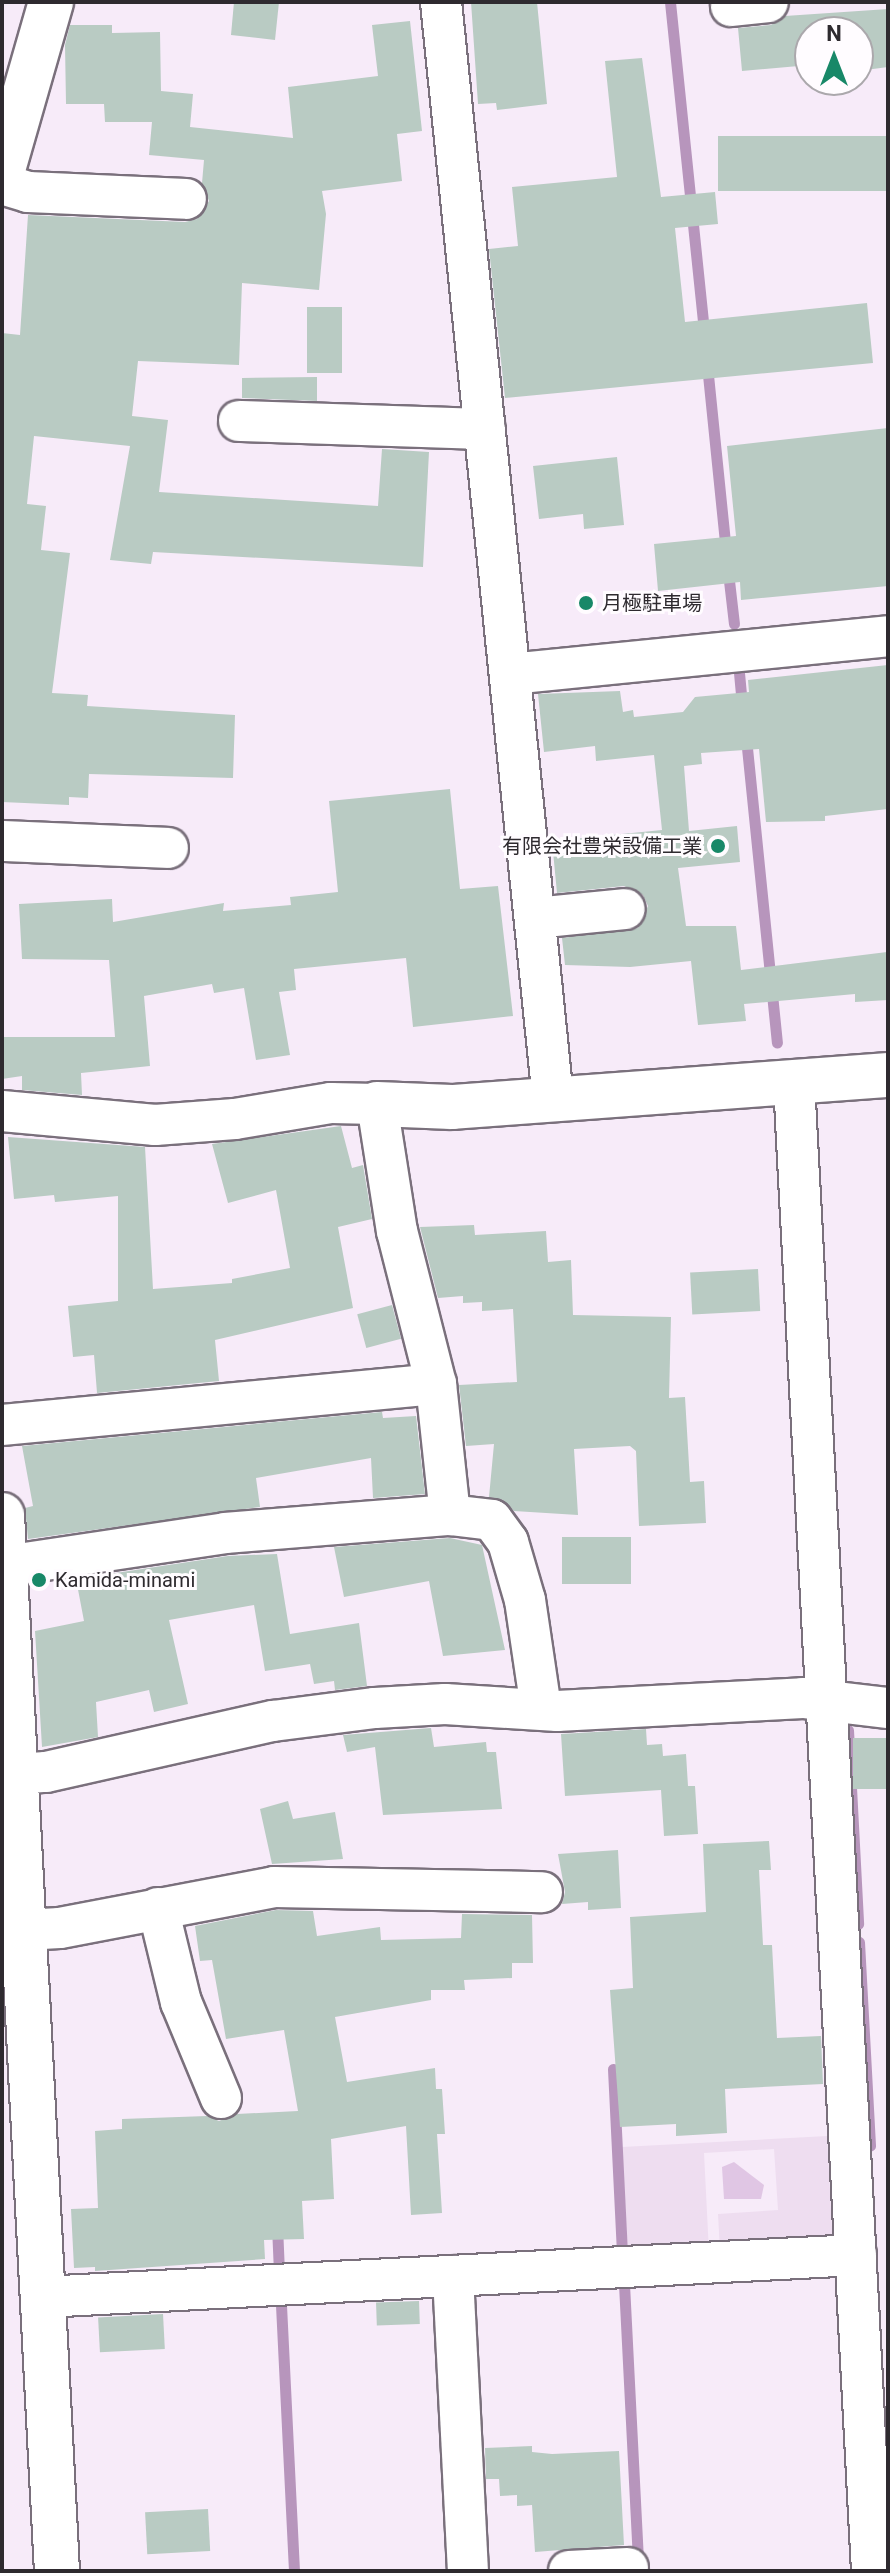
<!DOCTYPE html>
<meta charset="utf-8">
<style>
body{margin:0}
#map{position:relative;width:890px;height:2573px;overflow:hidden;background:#f7ebf9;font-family:Roboto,"Noto Sans JP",sans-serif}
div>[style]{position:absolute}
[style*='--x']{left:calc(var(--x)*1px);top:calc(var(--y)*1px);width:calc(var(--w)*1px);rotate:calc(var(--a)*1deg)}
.built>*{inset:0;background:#eeddf0}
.green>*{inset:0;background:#e0c6e4}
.stream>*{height:11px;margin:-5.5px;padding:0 5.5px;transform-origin:5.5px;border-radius:5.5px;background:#b795bc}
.building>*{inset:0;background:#b9cbc3;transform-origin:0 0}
.roads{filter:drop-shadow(2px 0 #7a707c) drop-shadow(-2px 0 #7a707c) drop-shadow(0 2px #7a707c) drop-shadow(0 -2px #7a707c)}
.minor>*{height:40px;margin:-20px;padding:0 20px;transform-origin:20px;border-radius:20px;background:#fff}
.tertiary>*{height:44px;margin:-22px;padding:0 22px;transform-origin:22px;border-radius:22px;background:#fff}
.dots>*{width:22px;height:22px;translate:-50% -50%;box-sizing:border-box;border:4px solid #fffcff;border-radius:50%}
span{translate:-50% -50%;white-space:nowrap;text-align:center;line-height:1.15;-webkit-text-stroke:6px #fffcff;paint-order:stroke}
.poi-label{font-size:20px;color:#2e2a2f}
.left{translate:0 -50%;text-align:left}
.right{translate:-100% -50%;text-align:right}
.frame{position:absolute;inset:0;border:4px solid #2e2a2f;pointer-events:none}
.north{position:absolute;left:794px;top:16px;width:80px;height:80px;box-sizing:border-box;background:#fffcff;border:2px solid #aba8ac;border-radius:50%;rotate:0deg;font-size:22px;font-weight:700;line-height:32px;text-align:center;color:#2e2a2f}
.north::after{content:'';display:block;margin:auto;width:28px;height:36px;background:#188868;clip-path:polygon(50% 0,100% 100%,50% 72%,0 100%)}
</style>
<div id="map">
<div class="built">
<div style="clip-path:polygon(827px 2136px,833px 2245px,720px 2251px,718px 2214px,778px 2210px,774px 2149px,704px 2153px,709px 2252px,628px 2255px,622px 2147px)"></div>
</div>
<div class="green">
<div style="clip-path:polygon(734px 2162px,764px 2185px,761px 2199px,724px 2199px,722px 2167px)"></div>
</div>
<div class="stream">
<div style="--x:670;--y:2;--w:332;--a:84.1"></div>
<div style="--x:707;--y:365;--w:187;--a:84.2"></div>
<div style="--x:728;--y:572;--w:52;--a:83.4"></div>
<div style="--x:738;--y:662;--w:43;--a:84.7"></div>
<div style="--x:746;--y:738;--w:306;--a:84.2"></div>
<div style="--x:848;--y:1730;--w:194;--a:87"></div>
<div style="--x:859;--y:1942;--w:204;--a:86.9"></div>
<div style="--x:613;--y:2069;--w:181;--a:87.2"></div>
<div style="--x:277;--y:2226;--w:45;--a:87.5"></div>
<div style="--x:624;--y:2284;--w:279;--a:87.1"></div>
<div style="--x:281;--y:2305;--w:266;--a:87.2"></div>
</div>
<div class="building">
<div style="clip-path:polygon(234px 2px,279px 2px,275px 40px,231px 35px)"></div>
<div style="clip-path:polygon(471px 2px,537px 2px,547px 104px,497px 110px,496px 103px,478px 104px)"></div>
<div style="clip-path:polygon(888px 9px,888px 67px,858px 71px,858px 32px,810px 32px,810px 65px,742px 71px,738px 28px,771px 25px,785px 16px)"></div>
<div style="clip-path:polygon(410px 21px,422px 131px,397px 134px,402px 181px,322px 191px,326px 214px,319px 290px,242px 283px,239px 365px,138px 361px,132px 416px,168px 420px,159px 492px,378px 506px,382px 449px,429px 452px,423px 567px,153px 552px,151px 564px,110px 560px,130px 446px,34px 436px,27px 504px,46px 506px,41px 550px,70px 553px,52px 693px,88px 695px,87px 706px,235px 715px,233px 778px,89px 774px,88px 798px,69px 797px,69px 805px,2px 802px,2px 333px,20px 335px,28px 215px,185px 222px,197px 219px,209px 201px,202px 183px,204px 160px,149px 155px,152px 122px,105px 122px,104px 104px,66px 104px,65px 45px,70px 25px,112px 25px,112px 33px,160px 32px,161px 91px,193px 94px,190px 127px,293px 138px,288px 87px,378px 76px,372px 25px)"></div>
<div style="clip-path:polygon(642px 58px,661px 197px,715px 192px,718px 224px,675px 228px,685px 322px,867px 303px,873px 363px,505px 398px,489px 249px,518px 246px,512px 187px,617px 177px,605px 61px)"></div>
<div style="left:888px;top:136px;width:55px;height:170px;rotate:90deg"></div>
<div style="left:307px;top:307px;width:35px;height:66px"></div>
<div style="clip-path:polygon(317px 377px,317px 401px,242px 398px,242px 378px)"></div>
<div style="clip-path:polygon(888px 428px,888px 586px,741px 600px,740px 582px,658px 591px,654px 544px,736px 536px,727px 446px)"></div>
<div style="clip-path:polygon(617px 457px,624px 525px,584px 529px,583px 514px,539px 519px,533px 466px)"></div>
<div style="clip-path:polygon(888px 665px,888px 809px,825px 816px,825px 821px,766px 822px,759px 749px,701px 753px,702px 764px,684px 766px,689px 831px,737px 826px,740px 862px,678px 868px,686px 926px,736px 926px,741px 970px,887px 952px,888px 1000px,855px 1002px,855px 994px,744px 1004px,746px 1021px,698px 1025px,691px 961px,630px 967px,565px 965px,562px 938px,638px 928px,648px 906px,643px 895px,624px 886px,557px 893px,552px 841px,662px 830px,654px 755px,596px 761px,595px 746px,544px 752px,538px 694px,620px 691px,623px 712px,633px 710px,634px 717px,683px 712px,695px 697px,749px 692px,748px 680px)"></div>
<div style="clip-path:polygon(450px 789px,460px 889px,498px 886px,513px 1016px,413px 1027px,406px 958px,294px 969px,296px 990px,279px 992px,290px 1055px,256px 1060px,244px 988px,214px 993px,212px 984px,144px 996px,150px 1066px,81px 1073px,82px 1095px,22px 1090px,22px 1076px,2px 1079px,2px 1037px,115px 1037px,109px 960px,22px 959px,19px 904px,112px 899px,113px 922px,224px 903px,223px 911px,291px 905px,290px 897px,338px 892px,329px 801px)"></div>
<div style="clip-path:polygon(341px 1126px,352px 1168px,363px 1165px,372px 1219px,338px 1227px,353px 1308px,215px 1340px,219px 1381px,97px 1393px,94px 1355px,73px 1357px,68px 1306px,118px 1301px,118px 1196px,55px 1202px,54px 1195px,14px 1199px,8px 1137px,145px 1147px,153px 1289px,232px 1283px,232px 1279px,290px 1268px,276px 1190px,228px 1203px,212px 1144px)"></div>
<div style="clip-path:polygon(474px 1225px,475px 1235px,546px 1231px,548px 1262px,571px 1260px,573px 1315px,671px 1317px,669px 1398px,685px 1397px,690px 1482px,704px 1481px,706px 1523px,639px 1526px,636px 1451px,630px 1446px,574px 1449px,578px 1515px,514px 1511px,503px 1500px,489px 1497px,494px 1444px,466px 1446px,459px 1385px,517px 1382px,513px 1309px,482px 1311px,482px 1302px,463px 1303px,463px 1296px,438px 1298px,420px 1227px)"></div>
<div style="left:758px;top:1269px;width:42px;height:68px;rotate:87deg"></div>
<div style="left:392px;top:1305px;width:35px;height:36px;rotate:75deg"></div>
<div style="clip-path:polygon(382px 1412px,383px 1418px,416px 1416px,425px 1494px,373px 1498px,371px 1458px,256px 1478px,260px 1507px,28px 1539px,25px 1508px,33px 1506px,22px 1446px)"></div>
<div style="left:562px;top:1537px;width:69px;height:47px"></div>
<div style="clip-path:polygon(450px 1538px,482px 1545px,505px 1650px,443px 1656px,429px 1581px,344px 1597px,334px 1547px)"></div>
<div style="clip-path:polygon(277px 1554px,290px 1634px,359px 1623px,367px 1686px,335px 1690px,334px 1681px,314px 1684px,310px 1664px,265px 1671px,254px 1605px,169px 1620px,188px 1704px,154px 1712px,149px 1690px,96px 1702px,98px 1737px,42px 1747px,35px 1631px,84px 1621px,76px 1579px,228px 1556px)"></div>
<div style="clip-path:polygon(431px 1728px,434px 1747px,486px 1742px,487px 1752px,496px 1752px,502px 1809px,383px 1815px,375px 1747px,347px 1752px,343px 1735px)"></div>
<div style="clip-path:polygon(646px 1729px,647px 1745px,662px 1744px,663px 1756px,686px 1754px,688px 1786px,695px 1786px,698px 1834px,664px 1836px,661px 1790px,565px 1796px,561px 1734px)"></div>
<div style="left:888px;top:1738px;width:51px;height:35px;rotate:90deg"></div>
<div style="clip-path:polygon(288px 1801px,293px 1819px,335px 1812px,343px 1859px,272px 1864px,260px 1809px)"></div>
<div style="clip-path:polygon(769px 1841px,771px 1870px,759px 1870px,763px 1945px,772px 1945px,777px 2038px,821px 2036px,823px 2084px,725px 2089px,727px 2133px,676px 2136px,676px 2124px,620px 2127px,610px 1990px,633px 1988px,630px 1917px,706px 1912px,703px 1844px)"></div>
<div style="clip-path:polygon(618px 1850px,621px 1908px,588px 1910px,588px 1902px,562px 1904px,565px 1892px,558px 1854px)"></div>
<div style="clip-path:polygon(276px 1910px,313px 1911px,317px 1936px,380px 1927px,381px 1940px,461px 1938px,462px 1914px,532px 1915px,533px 1963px,512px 1963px,512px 1978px,464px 1980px,465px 1990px,431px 1990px,431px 2000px,335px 2017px,347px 2082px,435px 2068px,436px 2089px,442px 2089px,445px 2134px,437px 2134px,442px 2213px,411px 2215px,406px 2126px,331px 2139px,334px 2199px,302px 2201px,304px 2239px,264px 2240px,265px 2259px,95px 2271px,95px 2267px,74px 2268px,71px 2209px,98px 2208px,95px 2131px,122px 2129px,122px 2119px,207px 2116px,219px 2121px,237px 2114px,298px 2111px,284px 2030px,226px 2039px,212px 1960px,200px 1961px,195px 1926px)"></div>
<div style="left:419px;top:2301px;width:23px;height:43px;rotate:88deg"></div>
<div style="left:163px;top:2314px;width:35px;height:65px;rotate:87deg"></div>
<div style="clip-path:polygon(532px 2446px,532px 2452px,552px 2454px,619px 2451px,624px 2545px,535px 2552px,532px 2505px,517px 2506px,517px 2495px,500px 2496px,499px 2479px,486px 2479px,485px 2448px)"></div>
<div style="left:208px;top:2509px;width:42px;height:63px;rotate:87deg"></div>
</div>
<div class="roads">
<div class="minor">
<div style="--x:441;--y:2;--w:1103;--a:84.17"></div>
<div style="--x:731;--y:6;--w:37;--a:-6"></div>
<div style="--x:2;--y:184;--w:27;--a:17"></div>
<div style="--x:28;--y:192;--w:158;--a:2.5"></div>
<div style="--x:239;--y:421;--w:246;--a:1.9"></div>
<div style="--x:510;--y:674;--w:380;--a:-5.7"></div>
<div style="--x:2;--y:841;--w:166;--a:2.4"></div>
<div style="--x:535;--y:918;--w:90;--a:-5.7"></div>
<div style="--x:794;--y:1082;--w:1491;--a:87"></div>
<div style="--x:2;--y:1111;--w:154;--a:5.2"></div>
<div style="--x:155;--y:1125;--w:80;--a:-4.3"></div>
<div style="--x:235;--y:1119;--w:97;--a:-9.5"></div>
<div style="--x:331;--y:1103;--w:46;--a:1.2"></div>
<div style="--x:377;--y:1104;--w:129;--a:81.1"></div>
<div style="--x:397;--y:1231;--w:158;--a:75.7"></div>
<div style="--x:436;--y:1384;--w:132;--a:83.9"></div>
<div style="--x:2;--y:1425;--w:436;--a:-5.4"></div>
<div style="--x:5;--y:1566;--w:222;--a:-8.5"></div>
<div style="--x:225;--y:1533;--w:226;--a:-4.6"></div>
<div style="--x:450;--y:1515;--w:42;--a:6.8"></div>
<div style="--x:492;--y:1520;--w:27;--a:54"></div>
<div style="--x:508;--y:1542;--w:60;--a:73.7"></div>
<div style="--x:525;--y:1600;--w:110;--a:81.6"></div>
<div style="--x:16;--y:1774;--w:30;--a:-4"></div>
<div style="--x:46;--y:1772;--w:233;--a:-12.7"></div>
<div style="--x:273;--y:1721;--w:103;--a:-7.3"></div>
<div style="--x:375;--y:1708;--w:70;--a:-3.3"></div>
<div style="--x:445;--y:1704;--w:112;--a:3.6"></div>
<div style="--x:557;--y:1711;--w:246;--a:-3"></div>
<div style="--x:803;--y:1698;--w:86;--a:6.7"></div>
<div style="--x:158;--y:1908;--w:97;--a:76.3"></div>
<div style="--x:181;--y:2002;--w:104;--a:67.4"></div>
<div style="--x:23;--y:1930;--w:37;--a:-3"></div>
<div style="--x:60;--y:1928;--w:218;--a:-10.8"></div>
<div style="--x:274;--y:1887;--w:268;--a:1.1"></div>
<div style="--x:453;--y:2276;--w:295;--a:87.1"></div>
<div style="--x:42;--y:2297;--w:815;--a:-2.95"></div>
<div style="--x:569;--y:2571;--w:59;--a:-2.9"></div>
</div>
<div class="tertiary">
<div style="--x:2;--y:173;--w:178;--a:-74"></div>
<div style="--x:377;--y:1104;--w:75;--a:2.3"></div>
<div style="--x:452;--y:1107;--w:437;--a:-4.2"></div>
<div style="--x:2;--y:1515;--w:1057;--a:87.02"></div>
</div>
</div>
<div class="dots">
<div style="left:586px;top:603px;background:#188868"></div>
<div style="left:718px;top:846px;background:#188868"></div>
<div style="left:39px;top:1580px;background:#188868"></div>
</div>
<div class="poi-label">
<span class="left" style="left:602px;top:603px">月極駐車場</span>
<span class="right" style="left:702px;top:846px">有限会社豊栄設備工業</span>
<span class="left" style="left:55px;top:1580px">Kamida-minami</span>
</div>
<div class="frame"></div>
<div class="north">N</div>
</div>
